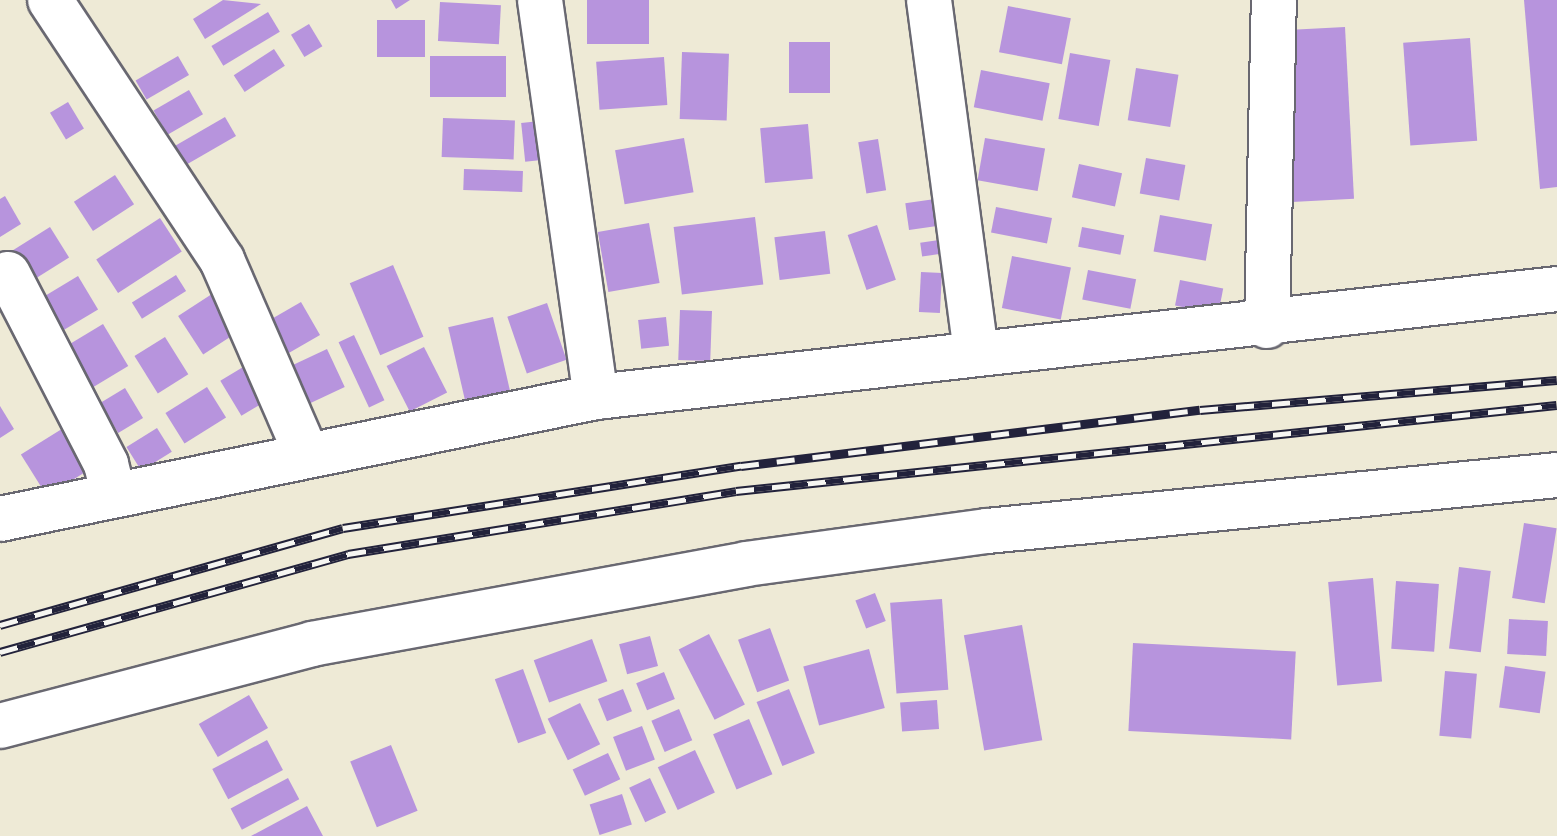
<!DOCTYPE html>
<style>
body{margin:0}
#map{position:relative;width:1557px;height:836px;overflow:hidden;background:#eeead6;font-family:"Balsamiq Sans",sans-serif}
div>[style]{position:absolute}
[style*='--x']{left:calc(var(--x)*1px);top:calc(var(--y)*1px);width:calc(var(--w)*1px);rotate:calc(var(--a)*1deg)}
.building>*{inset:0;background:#b794dd;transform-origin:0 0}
.roads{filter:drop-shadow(2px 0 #696871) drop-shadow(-2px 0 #696871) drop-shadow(0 2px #696871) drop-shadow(0 -2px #696871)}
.minor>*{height:44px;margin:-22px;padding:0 22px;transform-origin:22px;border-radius:22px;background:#fff}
.major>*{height:44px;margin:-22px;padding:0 22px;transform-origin:22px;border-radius:22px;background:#fff}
.rail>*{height:9px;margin-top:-4.5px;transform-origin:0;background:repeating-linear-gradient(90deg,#f6f6f2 0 18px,#22223b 0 36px);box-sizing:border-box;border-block:2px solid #22223b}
span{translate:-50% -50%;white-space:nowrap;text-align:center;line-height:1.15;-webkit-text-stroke:6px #f6f6f2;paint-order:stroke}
</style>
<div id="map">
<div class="building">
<div style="clip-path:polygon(223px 0,261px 4px,205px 39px,193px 19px)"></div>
<div style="clip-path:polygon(391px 0,410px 0,396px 9px)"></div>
<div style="left:587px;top:0;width:62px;height:44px"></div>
<div style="clip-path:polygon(1524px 0,1557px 0,1557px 187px,1540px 189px)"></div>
<div style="left:440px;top:2px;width:61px;height:39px;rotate:3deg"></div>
<div style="left:1008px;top:6px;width:64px;height:47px;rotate:11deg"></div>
<div style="left:268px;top:12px;width:23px;height:66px;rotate:59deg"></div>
<div style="left:425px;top:20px;width:37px;height:48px;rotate:90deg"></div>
<div style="left:309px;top:24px;width:26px;height:21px;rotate:59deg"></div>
<div style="left:1345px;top:27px;width:172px;height:67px;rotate:87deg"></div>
<div style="left:1470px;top:38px;width:103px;height:67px;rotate:86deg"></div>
<div style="left:789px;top:42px;width:41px;height:51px"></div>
<div style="left:274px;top:49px;width:20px;height:48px;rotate:57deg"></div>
<div style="left:682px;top:52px;width:47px;height:67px;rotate:2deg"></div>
<div style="left:1070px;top:53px;width:41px;height:67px;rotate:10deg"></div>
<div style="left:178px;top:56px;width:22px;height:49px;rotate:60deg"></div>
<div style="left:430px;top:56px;width:76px;height:41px"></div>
<div style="left:664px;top:57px;width:48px;height:68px;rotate:86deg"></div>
<div style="left:1136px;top:68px;width:43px;height:53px;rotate:9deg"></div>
<div style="left:981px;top:70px;width:70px;height:38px;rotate:11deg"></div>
<div style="left:189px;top:90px;width:28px;height:41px;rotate:60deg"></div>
<div style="left:68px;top:102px;width:31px;height:21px;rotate:59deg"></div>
<div style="left:225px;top:117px;width:22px;height:63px;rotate:60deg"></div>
<div style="left:443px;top:118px;width:72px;height:39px;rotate:2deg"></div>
<div style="left:549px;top:120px;width:39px;height:28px;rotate:84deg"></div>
<div style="left:808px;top:124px;width:55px;height:48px;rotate:85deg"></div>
<div style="left:684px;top:138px;width:55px;height:70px;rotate:80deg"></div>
<div style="left:985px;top:138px;width:61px;height:43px;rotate:10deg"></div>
<div style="left:878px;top:139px;width:52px;height:20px;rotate:81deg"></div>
<div style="left:1146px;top:158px;width:40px;height:36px;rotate:10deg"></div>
<div style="left:1079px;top:164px;width:44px;height:34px;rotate:12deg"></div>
<div style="left:464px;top:169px;width:59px;height:21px;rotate:2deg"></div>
<div style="left:115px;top:175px;width:35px;height:49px;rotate:57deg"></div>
<div style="clip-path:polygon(5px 196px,21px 224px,0 237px,0 199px)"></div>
<div style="left:935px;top:199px;width:27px;height:30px;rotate:82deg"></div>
<div style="left:996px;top:207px;width:57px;height:26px;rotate:11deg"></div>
<div style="left:1160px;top:215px;width:53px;height:37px;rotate:10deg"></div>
<div style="left:755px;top:217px;width:68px;height:82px;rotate:83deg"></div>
<div style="left:160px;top:218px;width:40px;height:76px;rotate:57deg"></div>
<div style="left:649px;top:223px;width:61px;height:52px;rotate:80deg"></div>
<div style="left:877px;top:225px;width:58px;height:31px;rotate:71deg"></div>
<div style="left:50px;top:227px;width:36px;height:47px;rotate:58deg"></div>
<div style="left:1082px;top:227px;width:43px;height:20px;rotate:11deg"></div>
<div style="left:825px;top:231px;width:43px;height:51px;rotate:83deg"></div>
<div style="left:939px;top:240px;width:14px;height:19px;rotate:82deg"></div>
<div style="left:1012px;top:256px;width:60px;height:53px;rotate:11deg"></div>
<div style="left:393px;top:265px;width:78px;height:47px;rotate:67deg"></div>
<div style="left:1088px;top:270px;width:49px;height:30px;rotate:11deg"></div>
<div style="left:921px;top:272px;width:21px;height:40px;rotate:3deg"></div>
<div style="left:176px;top:275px;width:19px;height:52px;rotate:58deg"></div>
<div style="left:78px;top:276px;width:39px;height:45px;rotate:59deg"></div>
<div style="left:1180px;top:280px;width:44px;height:26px;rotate:11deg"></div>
<div style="left:215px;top:292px;width:46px;height:44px;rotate:57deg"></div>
<div style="left:301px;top:302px;width:38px;height:42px;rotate:60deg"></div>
<div style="left:547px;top:303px;width:60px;height:42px;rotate:71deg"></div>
<div style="left:680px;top:310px;width:32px;height:50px;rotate:2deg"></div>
<div style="left:493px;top:317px;width:80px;height:46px;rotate:77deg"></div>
<div style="left:666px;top:317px;width:29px;height:28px;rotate:84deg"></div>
<div style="left:103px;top:324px;width:49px;height:45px;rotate:59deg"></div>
<div style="left:354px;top:335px;width:72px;height:17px;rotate:65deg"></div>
<div style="left:165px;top:337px;width:44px;height:36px;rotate:58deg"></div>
<div style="left:424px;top:347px;width:51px;height:42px;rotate:63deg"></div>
<div style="left:327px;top:349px;width:42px;height:50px;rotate:65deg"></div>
<div style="left:258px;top:358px;width:41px;height:44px;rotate:59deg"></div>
<div style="left:207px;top:387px;width:36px;height:49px;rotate:58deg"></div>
<div style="left:125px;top:388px;width:35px;height:29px;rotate:59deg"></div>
<div style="clip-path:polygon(0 406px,14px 429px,0 438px)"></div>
<div style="left:65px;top:427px;width:49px;height:52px;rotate:58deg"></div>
<div style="left:157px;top:428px;width:28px;height:36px;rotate:58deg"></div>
<div style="left:1524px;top:523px;width:33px;height:76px;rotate:9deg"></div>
<div style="left:1459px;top:567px;width:32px;height:82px;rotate:7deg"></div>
<div style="left:1373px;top:578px;width:104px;height:45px;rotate:85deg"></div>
<div style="left:1396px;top:581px;width:43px;height:68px;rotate:4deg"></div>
<div style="left:875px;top:593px;width:30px;height:21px;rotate:69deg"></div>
<div style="left:942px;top:599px;width:91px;height:52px;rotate:86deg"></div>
<div style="left:1509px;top:619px;width:39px;height:35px;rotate:3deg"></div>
<div style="left:1022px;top:625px;width:117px;height:59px;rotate:80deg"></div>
<div style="left:770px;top:628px;width:56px;height:34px;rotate:70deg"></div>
<div style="left:709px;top:634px;width:79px;height:34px;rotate:63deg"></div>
<div style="left:650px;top:636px;width:31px;height:32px;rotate:75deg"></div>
<div style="left:592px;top:639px;width:45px;height:62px;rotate:70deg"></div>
<div style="left:1133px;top:643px;width:163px;height:88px;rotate:3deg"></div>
<div style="left:869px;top:649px;width:61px;height:68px;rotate:75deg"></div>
<div style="left:1505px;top:666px;width:41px;height:42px;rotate:8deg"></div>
<div style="left:523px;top:669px;width:68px;height:30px;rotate:70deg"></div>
<div style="left:1445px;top:671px;width:32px;height:65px;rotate:5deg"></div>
<div style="left:664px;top:672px;width:29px;height:30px;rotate:68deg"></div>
<div style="left:623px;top:689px;width:24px;height:27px;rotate:68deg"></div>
<div style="left:789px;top:689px;width:69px;height:35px;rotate:68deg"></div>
<div style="left:249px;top:695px;width:38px;height:58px;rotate:60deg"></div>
<div style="left:937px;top:700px;width:29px;height:37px;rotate:86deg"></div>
<div style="left:580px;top:703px;width:46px;height:36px;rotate:64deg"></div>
<div style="left:679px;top:709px;width:34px;height:30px;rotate:67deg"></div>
<div style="left:749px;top:719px;width:60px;height:39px;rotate:67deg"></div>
<div style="left:642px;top:726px;width:36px;height:31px;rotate:69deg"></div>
<div style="left:267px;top:740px;width:34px;height:62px;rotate:62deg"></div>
<div style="left:391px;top:745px;width:71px;height:44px;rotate:68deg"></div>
<div style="left:695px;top:750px;width:47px;height:41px;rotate:65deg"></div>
<div style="left:608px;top:753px;width:29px;height:39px;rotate:65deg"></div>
<div style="left:288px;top:778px;width:24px;height:65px;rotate:62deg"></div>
<div style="left:650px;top:778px;width:38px;height:23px;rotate:65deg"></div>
<div style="left:622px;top:794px;width:32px;height:34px;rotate:72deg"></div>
<div style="clip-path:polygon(307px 806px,323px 836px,251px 836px)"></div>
</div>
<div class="roads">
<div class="minor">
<div style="--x:50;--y:0;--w:312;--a:56.5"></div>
<div style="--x:222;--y:260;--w:210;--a:66.5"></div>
<div style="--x:540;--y:0;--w:401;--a:82"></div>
<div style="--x:929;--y:0;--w:356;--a:82.4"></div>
<div style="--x:8;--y:274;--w:214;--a:62.7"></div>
<div style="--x:106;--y:464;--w:29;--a:76"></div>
<div style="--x:1267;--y:326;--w:326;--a:-88.8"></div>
</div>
<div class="major">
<div style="--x:0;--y:519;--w:608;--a:-11.57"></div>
<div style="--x:596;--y:397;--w:967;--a:-6.41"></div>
<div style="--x:0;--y:726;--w:323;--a:-14.7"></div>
<div style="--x:312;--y:644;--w:441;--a:-10.4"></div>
<div style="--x:746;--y:564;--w:243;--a:-7.8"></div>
<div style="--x:987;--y:531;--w:573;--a:-5.61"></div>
</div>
</div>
<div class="rail">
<div style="--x:0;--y:625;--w:356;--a:-15.8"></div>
<div style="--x:343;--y:528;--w:403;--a:-8.9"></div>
<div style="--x:741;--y:466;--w:462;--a:-7"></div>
<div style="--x:1200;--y:410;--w:358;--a:-4.8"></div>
<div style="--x:0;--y:652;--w:362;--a:-15.7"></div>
<div style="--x:348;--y:554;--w:393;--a:-9.2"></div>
<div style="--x:736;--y:491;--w:825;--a:-5.98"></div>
</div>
</div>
